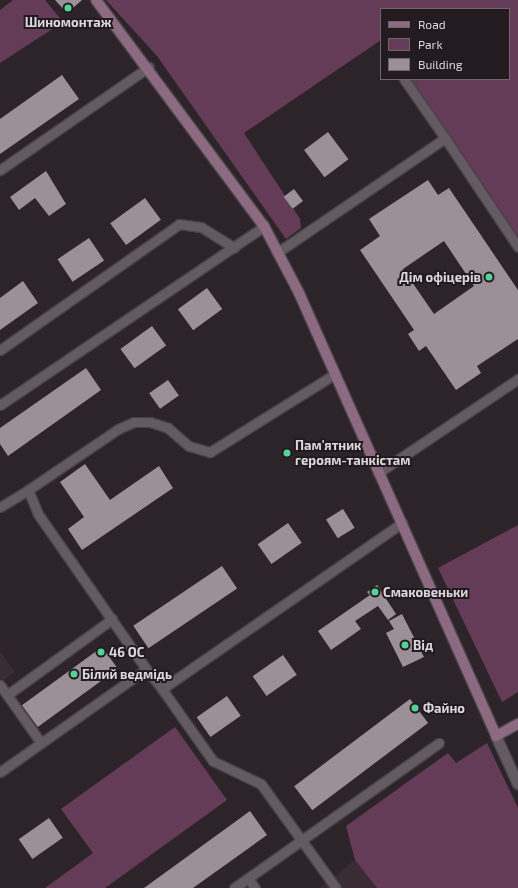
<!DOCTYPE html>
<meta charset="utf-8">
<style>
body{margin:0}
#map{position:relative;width:518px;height:888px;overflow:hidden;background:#2d242a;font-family:"Exo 2",sans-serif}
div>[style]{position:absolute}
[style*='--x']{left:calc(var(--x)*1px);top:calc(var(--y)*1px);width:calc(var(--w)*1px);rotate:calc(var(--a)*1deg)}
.built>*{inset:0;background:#3a2c35}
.green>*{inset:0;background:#653c58}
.building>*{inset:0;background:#9b9097;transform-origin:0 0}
.roads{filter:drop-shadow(1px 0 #494246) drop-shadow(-1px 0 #494246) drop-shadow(0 1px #494246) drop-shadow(0 -1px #494246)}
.lane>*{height:9px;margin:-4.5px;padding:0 4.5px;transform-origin:4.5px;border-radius:4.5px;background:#645a61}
.street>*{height:10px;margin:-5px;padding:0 5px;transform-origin:5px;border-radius:5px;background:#645a61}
.secondary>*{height:10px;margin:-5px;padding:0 5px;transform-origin:5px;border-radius:5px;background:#8c6a81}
.dots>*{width:11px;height:11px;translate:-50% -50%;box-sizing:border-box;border:2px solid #231b20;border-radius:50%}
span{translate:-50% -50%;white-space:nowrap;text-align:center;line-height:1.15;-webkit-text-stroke:4px #231b20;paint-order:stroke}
.poi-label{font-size:13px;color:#dcd7da;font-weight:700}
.right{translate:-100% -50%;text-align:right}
.left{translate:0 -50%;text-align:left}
.legend{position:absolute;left:380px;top:8px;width:130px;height:72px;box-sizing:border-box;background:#231b20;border:1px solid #6d666a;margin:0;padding:5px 7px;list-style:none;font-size:12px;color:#dcd7da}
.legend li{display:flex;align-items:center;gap:8px;height:20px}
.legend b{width:20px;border:1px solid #6d666a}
</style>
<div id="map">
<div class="built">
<div style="clip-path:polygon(0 651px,15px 672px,0 682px)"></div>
<div style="clip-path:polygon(355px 860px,377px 888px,320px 888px)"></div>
</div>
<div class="green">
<div style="clip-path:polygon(13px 0,45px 0,63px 22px,0 63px,0 10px)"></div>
<div style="clip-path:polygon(106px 0,518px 0,518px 237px,411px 79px,509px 79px,509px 9px,381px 9px,381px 40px,244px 133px,300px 219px,301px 228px,286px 239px,157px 56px)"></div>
<div style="clip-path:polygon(518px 525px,518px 692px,502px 702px,438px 568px)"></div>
<div style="clip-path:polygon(175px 727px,227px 800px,105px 888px,45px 888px,93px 853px,61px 809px)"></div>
<div style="clip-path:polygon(487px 743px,518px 808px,518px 888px,377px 888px,355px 860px,346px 826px,448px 753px,456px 763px)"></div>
</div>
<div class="building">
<div style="clip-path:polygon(55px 0,82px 0,67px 13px)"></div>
<div style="clip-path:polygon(62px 75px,79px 99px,0 154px,0 119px)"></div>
<div style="left:328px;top:132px;width:34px;height:30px;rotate:53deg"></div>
<div style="clip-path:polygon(46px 171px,66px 204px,49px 216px,35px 198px,19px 210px,10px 197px)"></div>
<div style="clip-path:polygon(evenodd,428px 180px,438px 195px,449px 188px,518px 290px,518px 339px,477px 366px,481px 373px,456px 390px,426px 346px,419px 351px,408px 334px,414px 330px,360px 250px,380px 236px,369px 219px,428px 180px,444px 241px,474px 286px,434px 314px,403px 269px,444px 241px)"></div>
<div style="left:294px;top:189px;width:15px;height:13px;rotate:53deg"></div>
<div style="left:145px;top:198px;width:27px;height:43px;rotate:54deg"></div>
<div style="left:89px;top:238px;width:27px;height:38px;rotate:56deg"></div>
<div style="clip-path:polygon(23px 281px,38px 303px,0 330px,0 298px)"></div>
<div style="left:207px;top:288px;width:26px;height:36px;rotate:54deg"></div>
<div style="left:152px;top:326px;width:24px;height:39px;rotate:54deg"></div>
<div style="clip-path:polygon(86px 368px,101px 390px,8px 456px,0 444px,0 428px)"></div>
<div style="left:168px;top:380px;width:19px;height:23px;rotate:55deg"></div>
<div style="clip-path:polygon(85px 464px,110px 500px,159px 466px,173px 488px,82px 550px,68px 529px,84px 517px,60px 482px)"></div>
<div style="left:343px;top:509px;width:22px;height:20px;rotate:58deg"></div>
<div style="left:288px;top:523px;width:24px;height:37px;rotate:55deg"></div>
<div style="left:222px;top:566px;width:27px;height:107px;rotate:56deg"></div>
<div style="clip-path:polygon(377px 585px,396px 614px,388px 620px,378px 606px,355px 621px,361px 629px,331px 650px,318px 631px,370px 595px,367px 592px)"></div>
<div style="clip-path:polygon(402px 614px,424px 657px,403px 667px,386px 633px,394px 629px,389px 621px)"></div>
<div style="left:102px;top:647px;width:27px;height:99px;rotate:54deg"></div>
<div style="left:283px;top:655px;width:24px;height:37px;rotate:55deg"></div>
<div style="left:227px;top:696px;width:24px;height:37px;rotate:55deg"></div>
<div style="left:410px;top:699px;width:30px;height:145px;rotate:53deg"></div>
<div style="clip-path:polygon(250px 811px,267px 835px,193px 888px,144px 888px)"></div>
<div style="left:49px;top:818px;width:24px;height:37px;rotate:55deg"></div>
</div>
<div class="roads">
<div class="lane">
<div style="--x:445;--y:138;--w:131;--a:56.2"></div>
<div style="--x:0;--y:170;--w:181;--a:-34.7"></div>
<div style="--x:278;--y:252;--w:202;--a:-34.3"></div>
<div style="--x:445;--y:138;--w:72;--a:-124.8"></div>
<div style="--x:0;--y:350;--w:219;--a:-35.1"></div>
<div style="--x:179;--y:224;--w:22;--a:8"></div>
<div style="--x:201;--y:227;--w:39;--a:32"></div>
<div style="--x:0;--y:405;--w:319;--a:-34.1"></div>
<div style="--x:378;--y:473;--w:169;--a:-33.9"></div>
<div style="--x:28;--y:490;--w:109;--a:-34.1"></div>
<div style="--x:118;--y:429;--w:17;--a:-24"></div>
<div style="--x:134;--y:422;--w:16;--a:0"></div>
<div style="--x:150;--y:422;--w:19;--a:18"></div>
<div style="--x:168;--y:428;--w:28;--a:41"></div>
<div style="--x:189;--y:446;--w:22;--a:16"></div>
<div style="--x:210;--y:452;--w:145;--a:-32"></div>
<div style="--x:0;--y:507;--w:33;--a:-31"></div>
<div style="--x:28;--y:490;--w:26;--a:67"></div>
<div style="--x:38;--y:514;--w:189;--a:55.1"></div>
<div style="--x:0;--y:685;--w:71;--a:54.7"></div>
<div style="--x:162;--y:689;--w:88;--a:54.7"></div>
<div style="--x:213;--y:761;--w:53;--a:25.6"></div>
<div style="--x:261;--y:784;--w:128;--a:54.2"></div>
<div style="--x:7;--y:695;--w:130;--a:-35.9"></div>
<div style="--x:0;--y:772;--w:179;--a:-35.2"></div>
<div style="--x:146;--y:669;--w:26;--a:51"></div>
<div style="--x:162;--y:689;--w:292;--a:-34.7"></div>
<div style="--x:248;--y:878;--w:12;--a:55"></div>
<div style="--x:234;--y:888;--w:251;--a:-35.3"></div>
</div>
<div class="street">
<div style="--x:496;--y:736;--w:53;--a:65.4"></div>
</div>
<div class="secondary">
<div style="--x:96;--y:0;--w:282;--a:53.4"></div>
<div style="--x:264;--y:226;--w:76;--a:62.4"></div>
<div style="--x:299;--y:293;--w:485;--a:66"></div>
<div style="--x:496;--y:736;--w:25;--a:-29"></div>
</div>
</div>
<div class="dots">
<div style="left:68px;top:8px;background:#54d396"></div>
<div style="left:489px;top:277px;background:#54d396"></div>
<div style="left:287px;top:453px;background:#54d396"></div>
<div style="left:375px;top:592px;background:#54d396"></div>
<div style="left:405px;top:645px;background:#54d396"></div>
<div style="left:101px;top:652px;background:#54d396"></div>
<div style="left:74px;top:674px;background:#54d396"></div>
<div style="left:415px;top:708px;background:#54d396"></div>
</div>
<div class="poi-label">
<span style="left:68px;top:22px">Шиномонтаж</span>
<span class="right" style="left:481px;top:277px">Дім офіцерів</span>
<span class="left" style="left:295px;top:453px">Пам'ятник<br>героям-танкістам</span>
<span class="left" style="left:383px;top:592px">Смаковеньки</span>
<span class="left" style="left:413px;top:645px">Від</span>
<span class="left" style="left:109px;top:652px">46 ОС</span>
<span class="left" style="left:82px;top:674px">Білий ведмідь</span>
<span class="left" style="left:423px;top:708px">Файно</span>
</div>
<ul class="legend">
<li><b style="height:5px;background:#8c6a81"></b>Road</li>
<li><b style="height:11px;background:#653c58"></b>Park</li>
<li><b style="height:11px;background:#9b9097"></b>Building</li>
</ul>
</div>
